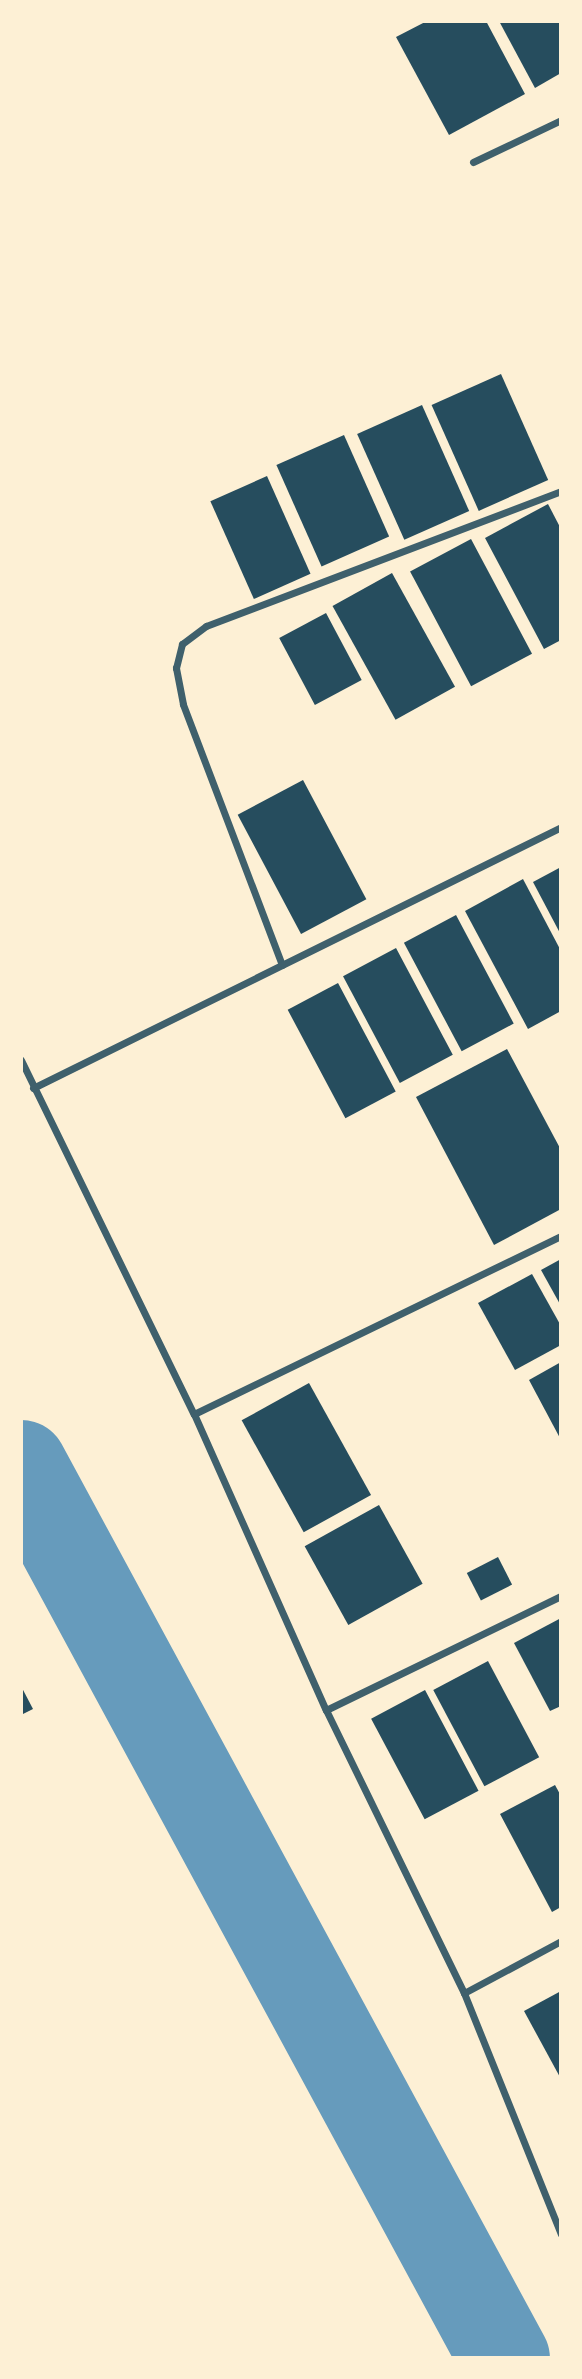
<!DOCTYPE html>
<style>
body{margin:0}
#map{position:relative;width:582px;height:2379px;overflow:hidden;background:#fdf0d5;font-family:Roboto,sans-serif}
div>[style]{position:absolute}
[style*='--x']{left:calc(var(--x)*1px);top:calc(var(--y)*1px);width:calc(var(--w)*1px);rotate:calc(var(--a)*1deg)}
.river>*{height:91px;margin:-45.5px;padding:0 45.5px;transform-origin:45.5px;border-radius:45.5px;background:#669bbc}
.building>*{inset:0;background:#264d5e;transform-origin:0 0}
.minor>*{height:7px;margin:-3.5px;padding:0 3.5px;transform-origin:3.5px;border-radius:3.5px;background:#3f606c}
span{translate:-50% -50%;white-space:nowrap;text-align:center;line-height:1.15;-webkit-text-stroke:5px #fdf0d5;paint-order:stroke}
.frame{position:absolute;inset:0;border:23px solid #fdf0d5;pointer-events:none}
</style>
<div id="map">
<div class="river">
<div style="--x:21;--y:1465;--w:1015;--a:61.59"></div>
</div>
<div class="building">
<div style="clip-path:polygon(427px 21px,486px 21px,525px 94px,449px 135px,396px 37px)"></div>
<div style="clip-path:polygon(499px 21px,561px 21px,561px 73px,535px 88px)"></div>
<div style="left:501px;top:374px;width:116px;height:76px;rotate:66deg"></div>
<div style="left:422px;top:405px;width:116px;height:71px;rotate:66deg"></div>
<div style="left:344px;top:435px;width:111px;height:74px;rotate:66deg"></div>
<div style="left:267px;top:476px;width:107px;height:62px;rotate:66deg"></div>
<div style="clip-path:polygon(548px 504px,561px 529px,561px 640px,544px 649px,485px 538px)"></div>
<div style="left:471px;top:539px;width:130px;height:69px;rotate:62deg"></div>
<div style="left:392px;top:573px;width:130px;height:68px;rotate:61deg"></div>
<div style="left:326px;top:613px;width:76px;height:53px;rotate:62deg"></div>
<div style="left:303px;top:780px;width:135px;height:74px;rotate:62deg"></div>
<div style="clip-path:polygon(561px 867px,561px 935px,533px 882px)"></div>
<div style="clip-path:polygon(523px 879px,561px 951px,561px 1011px,528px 1029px,465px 911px)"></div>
<div style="left:456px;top:915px;width:123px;height:59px;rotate:62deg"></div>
<div style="left:396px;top:948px;width:121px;height:60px;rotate:62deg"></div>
<div style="left:338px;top:983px;width:123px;height:57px;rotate:62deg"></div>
<div style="clip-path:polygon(507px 1049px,561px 1150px,561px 1209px,494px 1245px,416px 1097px)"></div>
<div style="clip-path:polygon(561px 1259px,561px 1306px,541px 1270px)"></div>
<div style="clip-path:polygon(532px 1274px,561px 1326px,561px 1345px,515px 1370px,478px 1303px)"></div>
<div style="clip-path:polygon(561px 1362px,561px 1440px,529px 1380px)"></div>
<div style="left:309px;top:1383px;width:128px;height:77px;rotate:61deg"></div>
<div style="left:379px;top:1505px;width:90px;height:85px;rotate:61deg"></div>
<div style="left:498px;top:1557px;width:31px;height:35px;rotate:63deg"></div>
<div style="clip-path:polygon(561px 1618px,561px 1706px,550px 1711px,514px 1643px)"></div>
<div style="left:488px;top:1661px;width:109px;height:62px;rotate:62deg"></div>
<div style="clip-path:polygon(21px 1686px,33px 1709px,21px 1715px)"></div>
<div style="left:425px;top:1690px;width:114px;height:61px;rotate:62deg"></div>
<div style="clip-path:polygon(555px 1785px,561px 1796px,561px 1907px,552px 1912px,500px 1814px)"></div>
<div style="clip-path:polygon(561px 1991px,561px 2079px,524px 2011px)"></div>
</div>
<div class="minor">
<div style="--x:473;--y:162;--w:98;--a:-25.5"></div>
<div style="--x:282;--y:965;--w:279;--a:-110.8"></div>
<div style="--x:183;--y:704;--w:37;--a:-101"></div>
<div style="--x:176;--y:668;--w:25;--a:-76"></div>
<div style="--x:182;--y:644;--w:30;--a:-37"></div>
<div style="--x:206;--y:626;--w:380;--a:-20.8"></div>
<div style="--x:21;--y:1060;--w:394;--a:64"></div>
<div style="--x:194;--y:1414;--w:324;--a:66"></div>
<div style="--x:326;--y:1710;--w:315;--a:64"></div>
<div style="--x:464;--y:1993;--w:260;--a:68.1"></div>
<div style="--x:33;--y:1088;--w:589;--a:-26.3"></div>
<div style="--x:194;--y:1414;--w:408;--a:-25.9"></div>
<div style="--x:326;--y:1710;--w:261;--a:-25.9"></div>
<div style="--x:464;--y:1993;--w:110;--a:-28.2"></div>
</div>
<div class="frame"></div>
</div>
